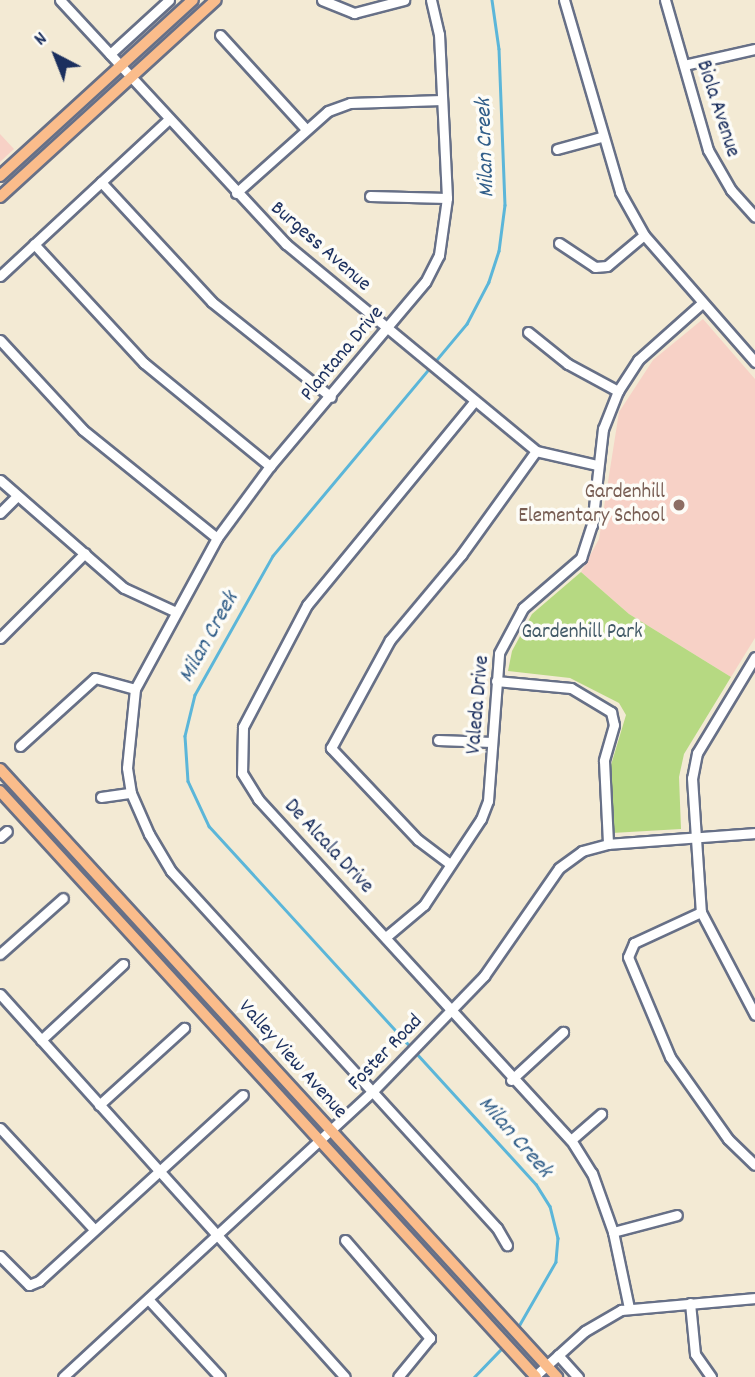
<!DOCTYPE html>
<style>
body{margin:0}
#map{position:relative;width:755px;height:1377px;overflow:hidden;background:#f3ead4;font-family:Dekko,sans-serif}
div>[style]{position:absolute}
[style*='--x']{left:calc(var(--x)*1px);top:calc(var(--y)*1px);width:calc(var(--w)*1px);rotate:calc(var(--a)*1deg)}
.built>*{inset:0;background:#f7d1c6}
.green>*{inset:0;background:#b6d982}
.stream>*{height:2.5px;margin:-1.25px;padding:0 1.25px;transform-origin:1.25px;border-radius:1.25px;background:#5bb6d9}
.roads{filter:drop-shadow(2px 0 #677087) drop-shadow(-2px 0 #677087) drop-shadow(0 2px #677087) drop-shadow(0 -2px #677087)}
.minor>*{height:9px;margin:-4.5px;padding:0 4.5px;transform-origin:4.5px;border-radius:4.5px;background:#fff}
.major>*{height:10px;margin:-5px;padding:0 5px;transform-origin:5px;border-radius:5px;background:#fabc8b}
.dots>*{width:19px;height:19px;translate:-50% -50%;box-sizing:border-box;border:4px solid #fdfcf7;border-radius:50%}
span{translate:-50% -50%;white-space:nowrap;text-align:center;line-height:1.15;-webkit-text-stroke:7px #fdfcf7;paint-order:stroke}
.street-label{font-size:21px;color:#1b2f5e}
.education-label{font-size:21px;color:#785e54}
.right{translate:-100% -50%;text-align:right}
.park-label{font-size:21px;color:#425a67}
.water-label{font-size:23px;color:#315e89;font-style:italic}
.north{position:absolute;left:21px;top:21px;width:70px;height:70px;-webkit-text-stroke:5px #fdfcf7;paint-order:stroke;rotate:318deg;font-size:19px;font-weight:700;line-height:28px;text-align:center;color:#1b2f5e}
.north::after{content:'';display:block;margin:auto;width:24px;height:32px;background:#1b2f5e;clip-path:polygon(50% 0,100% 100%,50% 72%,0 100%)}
</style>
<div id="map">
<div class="built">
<div style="clip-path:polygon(0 134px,14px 149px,0 162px)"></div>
<div style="clip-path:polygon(703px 319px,755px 379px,755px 638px,731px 677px,629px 614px,581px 572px,599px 539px,619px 412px,653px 360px)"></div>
</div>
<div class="green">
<div style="clip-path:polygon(581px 572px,629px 614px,731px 677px,684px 754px,679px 777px,681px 829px,612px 833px,608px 775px,626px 715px,619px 703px,570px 678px,508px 671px,512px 651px,532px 614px)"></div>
</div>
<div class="stream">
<div style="--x:492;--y:0;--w:49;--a:81.9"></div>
<div style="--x:499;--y:49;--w:156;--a:87.8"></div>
<div style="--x:505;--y:205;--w:46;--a:97.4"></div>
<div style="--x:499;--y:251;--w:33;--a:108"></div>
<div style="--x:489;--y:282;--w:47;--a:117.6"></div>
<div style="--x:467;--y:324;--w:302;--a:129.9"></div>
<div style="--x:273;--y:556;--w:159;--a:119.3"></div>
<div style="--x:195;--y:695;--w:42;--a:103.7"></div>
<div style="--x:185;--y:736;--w:45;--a:86.2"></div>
<div style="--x:188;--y:781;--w:50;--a:65"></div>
<div style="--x:209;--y:826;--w:485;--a:47.6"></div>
<div style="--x:536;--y:1184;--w:26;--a:58"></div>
<div style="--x:550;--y:1206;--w:33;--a:76"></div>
<div style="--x:558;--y:1238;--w:24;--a:95"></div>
<div style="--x:556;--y:1262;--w:76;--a:119.9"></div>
<div style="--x:474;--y:1377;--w:42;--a:-46"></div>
</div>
<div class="roads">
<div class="minor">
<div style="--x:60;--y:0;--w:333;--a:47.2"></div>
<div style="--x:286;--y:244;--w:325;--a:39.6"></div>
<div style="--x:536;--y:451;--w:63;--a:12.9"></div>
<div style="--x:322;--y:0;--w:35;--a:22"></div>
<div style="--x:354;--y:13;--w:52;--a:-14.6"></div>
<div style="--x:431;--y:0;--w:35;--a:77"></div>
<div style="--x:439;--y:34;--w:164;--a:87.2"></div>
<div style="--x:447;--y:198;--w:58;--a:98"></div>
<div style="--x:439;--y:255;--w:30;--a:117"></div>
<div style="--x:425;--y:282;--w:241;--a:130.1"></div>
<div style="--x:270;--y:466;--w:89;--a:126.4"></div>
<div style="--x:217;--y:538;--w:172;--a:118.5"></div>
<div style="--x:135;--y:689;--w:79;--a:95.8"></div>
<div style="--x:127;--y:768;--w:25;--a:81"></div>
<div style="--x:131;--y:793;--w:45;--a:66.3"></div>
<div style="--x:149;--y:834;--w:43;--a:59.3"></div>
<div style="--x:171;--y:871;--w:483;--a:47.6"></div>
<div style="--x:497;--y:1228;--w:20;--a:60"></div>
<div style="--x:564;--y:0;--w:200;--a:73.7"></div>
<div style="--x:620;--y:192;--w:49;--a:60.8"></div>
<div style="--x:644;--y:235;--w:169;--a:48.8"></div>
<div style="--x:665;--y:0;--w:156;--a:74"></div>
<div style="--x:708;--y:150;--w:46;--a:60.1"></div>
<div style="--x:731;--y:190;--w:36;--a:48"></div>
<div style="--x:220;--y:35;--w:126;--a:47.6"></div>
<div style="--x:110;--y:54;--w:80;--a:-42.5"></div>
<div style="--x:684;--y:65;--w:73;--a:-12.7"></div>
<div style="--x:557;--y:149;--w:46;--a:-15.3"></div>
<div style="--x:101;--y:182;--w:163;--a:47.2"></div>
<div style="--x:212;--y:302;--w:152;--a:38.6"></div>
<div style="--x:236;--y:193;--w:123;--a:-41.7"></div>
<div style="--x:328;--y:111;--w:23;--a:-20"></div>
<div style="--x:350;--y:103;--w:92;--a:-1.9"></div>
<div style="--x:370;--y:196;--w:77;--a:1.5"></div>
<div style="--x:559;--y:243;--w:43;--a:33.7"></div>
<div style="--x:595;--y:267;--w:12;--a:-5"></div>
<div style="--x:607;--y:266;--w:48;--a:-40"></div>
<div style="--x:34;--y:244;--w:162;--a:47.3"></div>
<div style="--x:144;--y:363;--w:163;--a:39.3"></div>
<div style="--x:0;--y:276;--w:231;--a:-42.9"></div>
<div style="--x:528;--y:332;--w:51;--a:38.7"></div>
<div style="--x:568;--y:364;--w:57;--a:28.4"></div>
<div style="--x:0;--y:340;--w:122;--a:47.3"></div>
<div style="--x:83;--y:430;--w:172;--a:38.9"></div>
<div style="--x:473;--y:403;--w:261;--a:129.4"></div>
<div style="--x:307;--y:605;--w:138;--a:117.7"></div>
<div style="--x:243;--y:727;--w:46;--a:91.2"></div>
<div style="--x:242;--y:773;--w:31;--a:58"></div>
<div style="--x:258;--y:799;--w:463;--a:47.5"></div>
<div style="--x:571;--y:1140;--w:39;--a:58"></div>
<div style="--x:592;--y:1173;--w:63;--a:70.4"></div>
<div style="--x:613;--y:1232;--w:78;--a:78.1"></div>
<div style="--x:0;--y:480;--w:164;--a:41.1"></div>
<div style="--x:124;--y:588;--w:55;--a:24.7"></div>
<div style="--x:0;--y:513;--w:23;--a:-45"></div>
<div style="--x:0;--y:638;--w:120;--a:-45"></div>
<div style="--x:755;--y:657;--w:112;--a:121.1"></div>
<div style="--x:697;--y:753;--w:25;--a:101"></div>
<div style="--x:692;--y:778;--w:134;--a:86.2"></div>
<div style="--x:701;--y:912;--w:116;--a:62.3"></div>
<div style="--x:496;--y:681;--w:75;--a:5.3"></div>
<div style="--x:571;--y:688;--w:47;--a:31"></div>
<div style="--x:611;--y:712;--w:13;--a:77"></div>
<div style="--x:614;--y:725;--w:37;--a:106"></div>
<div style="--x:604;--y:761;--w:83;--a:87.2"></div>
<div style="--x:438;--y:740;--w:54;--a:2.1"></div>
<div style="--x:20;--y:746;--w:101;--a:-42.2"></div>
<div style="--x:95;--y:678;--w:41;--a:15.4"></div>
<div style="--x:101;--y:797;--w:30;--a:-8"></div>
<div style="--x:0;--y:837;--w:9;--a:-41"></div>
<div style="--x:450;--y:864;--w:40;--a:-143"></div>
<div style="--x:418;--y:840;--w:127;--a:-133.4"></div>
<div style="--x:331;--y:748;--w:123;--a:-61.4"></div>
<div style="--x:390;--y:640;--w:111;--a:-50.1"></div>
<div style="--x:461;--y:555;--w:128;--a:-54.2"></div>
<div style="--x:701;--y:912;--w:74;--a:155.2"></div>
<div style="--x:634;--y:943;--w:15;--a:113"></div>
<div style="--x:628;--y:957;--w:108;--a:67.2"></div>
<div style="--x:670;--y:1057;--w:100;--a:54.7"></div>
<div style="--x:728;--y:1139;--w:37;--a:44"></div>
<div style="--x:387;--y:936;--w:48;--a:-40"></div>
<div style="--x:424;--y:905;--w:103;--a:-56.5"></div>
<div style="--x:481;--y:819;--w:19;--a:-69"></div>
<div style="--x:488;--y:801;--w:148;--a:-85.7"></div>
<div style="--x:499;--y:653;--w:51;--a:-61.9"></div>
<div style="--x:523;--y:608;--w:77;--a:-40.8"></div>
<div style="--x:581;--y:558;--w:35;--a:-72"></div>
<div style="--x:592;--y:525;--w:97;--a:-83.5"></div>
<div style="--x:603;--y:429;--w:41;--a:-68.5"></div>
<div style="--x:618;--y:391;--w:37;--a:-57"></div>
<div style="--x:638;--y:360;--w:86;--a:-41.7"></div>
<div style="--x:0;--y:954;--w:84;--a:-41.6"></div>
<div style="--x:0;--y:994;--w:515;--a:47.99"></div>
<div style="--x:41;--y:1040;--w:112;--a:-42.8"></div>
<div style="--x:511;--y:1080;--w:71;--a:-42.7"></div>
<div style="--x:99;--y:1105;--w:115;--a:-42.2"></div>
<div style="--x:0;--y:1128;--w:138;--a:47.1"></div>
<div style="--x:571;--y:1140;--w:40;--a:-41"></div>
<div style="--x:613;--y:1232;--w:66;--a:-14.9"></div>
<div style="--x:345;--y:1240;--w:130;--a:49.1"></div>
<div style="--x:430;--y:1338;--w:50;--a:129.4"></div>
<div style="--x:0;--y:1256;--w:41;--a:45"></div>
<div style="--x:29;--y:1285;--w:11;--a:-22"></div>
<div style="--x:39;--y:1281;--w:276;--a:-42.4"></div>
<div style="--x:148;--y:1299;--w:106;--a:47.3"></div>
<div style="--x:690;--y:1303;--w:51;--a:84.4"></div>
<div style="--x:695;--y:1354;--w:28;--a:55"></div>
<div style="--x:558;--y:1355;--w:30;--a:48"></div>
<div style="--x:535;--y:1376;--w:67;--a:-42"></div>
<div style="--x:585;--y:1331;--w:42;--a:-30.3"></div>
<div style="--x:621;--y:1310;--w:135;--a:-5.1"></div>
<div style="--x:63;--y:1377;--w:422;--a:-42.7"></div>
<div style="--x:373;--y:1091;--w:160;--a:-46"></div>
<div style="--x:484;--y:976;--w:131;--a:-55.2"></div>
<div style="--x:559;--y:868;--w:29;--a:-36"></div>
<div style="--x:582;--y:851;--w:27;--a:-15"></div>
<div style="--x:608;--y:844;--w:147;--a:-4.3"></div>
</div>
<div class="major">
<div style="--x:0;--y:176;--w:261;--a:-42.4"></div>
<div style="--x:0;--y:197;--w:292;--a:-42.4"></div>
<div style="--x:0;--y:769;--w:825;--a:47.51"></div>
<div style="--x:0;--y:791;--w:794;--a:47.55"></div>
</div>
</div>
<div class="dots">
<div style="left:679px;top:505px;background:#8d6e63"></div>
</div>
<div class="street-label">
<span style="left:717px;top:109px;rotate:72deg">Biola Avenue</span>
<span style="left:320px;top:247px;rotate:41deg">Burgess Avenue</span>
<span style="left:343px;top:354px;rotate:-50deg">Plantana Drive</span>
<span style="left:479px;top:705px;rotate:-85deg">Valeda Drive</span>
<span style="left:328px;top:847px;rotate:47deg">De Alcala Drive</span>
<span style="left:386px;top:1053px;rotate:-46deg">Foster Road</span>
<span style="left:292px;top:1060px;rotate:48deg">Valley View Avenue</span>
</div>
<div class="education-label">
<span class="right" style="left:665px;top:505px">Gardenhill<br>Elementary School</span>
</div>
<div class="park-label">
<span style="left:582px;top:633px">Gardenhill Park</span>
</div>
<div class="water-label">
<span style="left:487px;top:148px;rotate:-92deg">Milan Creek</span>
<span style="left:210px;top:638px;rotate:-61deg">Milan Creek</span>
<span style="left:514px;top:1138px;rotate:49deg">Milan Creek</span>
</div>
<div class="north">N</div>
</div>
